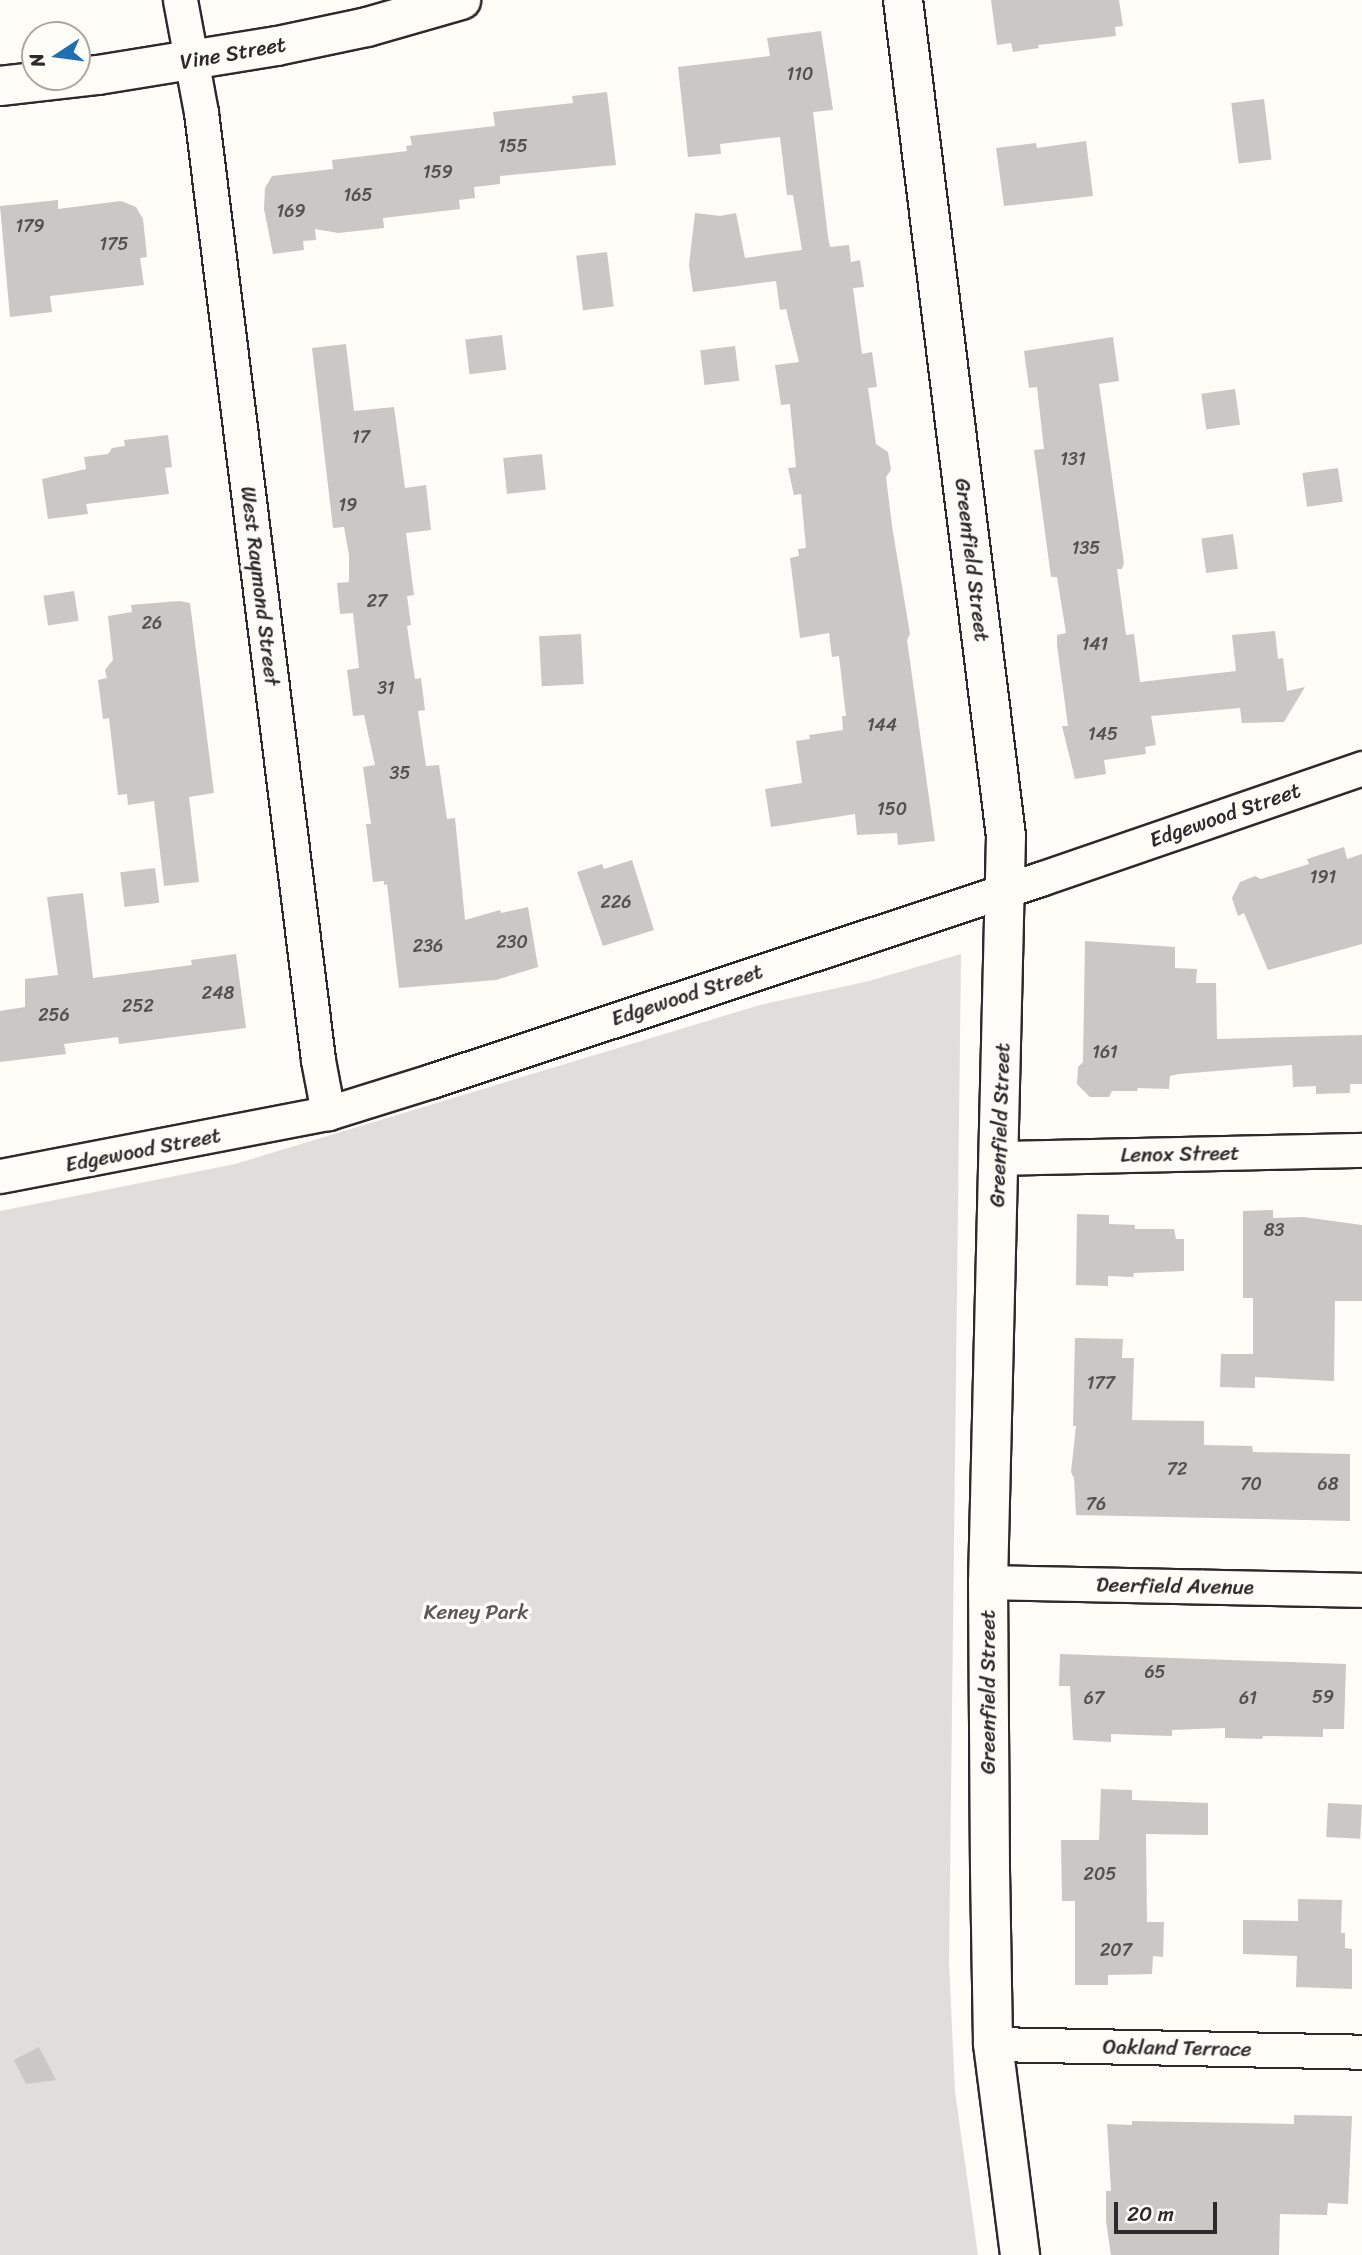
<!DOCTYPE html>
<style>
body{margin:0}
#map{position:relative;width:1362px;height:2255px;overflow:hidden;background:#fdfcf7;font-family:Sriracha,sans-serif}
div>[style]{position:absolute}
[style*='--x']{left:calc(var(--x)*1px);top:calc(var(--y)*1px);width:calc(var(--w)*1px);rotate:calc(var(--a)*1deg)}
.green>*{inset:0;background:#dfdeda}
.building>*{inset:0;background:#c9c8c4;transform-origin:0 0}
.roads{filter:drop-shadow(2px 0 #2b2b2b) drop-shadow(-2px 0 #2b2b2b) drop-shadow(0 2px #2b2b2b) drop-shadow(0 -2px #2b2b2b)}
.minor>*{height:33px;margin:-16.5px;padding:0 16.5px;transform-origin:16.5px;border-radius:16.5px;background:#fdfcf7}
.tertiary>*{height:38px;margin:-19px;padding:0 19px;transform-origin:19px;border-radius:19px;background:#fdfcf7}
span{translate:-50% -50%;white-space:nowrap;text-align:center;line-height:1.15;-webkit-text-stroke:7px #fdfcf7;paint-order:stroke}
.number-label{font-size:18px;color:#525251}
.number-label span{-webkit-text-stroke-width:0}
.street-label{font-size:21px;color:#2b2b2b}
.park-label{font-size:21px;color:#585857}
.north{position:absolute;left:21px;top:21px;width:70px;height:70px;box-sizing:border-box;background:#fdfcf7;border:2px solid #a9a8a5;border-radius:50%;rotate:257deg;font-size:19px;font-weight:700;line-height:28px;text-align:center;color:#2b2b2b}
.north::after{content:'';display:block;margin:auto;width:24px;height:32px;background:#1f6fb2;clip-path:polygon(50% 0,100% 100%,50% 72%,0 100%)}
.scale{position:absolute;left:1114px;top:2202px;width:103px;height:32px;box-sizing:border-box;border:4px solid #2b2b2b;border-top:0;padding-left:9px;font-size:21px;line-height:24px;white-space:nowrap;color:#2b2b2b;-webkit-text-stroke:5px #fdfcf7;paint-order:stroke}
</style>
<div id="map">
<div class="green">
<div style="clip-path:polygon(961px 954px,949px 1962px,955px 2092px,978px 2255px,0 2255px,0 1211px,235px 1164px,760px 1005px,869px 981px)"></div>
</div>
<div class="building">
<div style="clip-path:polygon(991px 0,1119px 0,1123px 26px,1115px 27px,1116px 36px,1038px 45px,1039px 48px,1013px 52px,1011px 43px,997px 45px)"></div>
<div style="clip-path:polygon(821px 31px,833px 110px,813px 112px,828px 237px,830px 247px,849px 245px,851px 262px,860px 260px,864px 287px,853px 288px,862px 354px,872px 352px,877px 387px,868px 388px,876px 444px,888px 452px,891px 470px,886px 477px,892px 526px,910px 634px,907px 640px,935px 841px,898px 845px,897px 833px,857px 835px,855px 814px,771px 827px,765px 789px,802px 783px,796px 741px,810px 739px,809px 735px,843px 730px,842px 716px,846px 716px,839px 656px,832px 657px,829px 633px,800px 638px,790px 558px,799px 556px,798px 549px,806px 548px,801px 494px,794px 495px,788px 468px,796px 467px,790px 404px,781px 405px,775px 365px,799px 362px,786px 309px,780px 310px,776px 281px,693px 292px,689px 265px,695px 213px,720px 216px,736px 213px,745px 258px,802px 250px,793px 195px,787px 195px,780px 137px,720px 144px,721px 154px,688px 157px,678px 67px,770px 56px,767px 38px)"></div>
<div style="clip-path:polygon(607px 92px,616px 165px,500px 176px,500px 184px,474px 187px,475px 198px,459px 200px,460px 209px,383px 218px,384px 228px,338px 233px,315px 229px,316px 240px,303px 241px,304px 250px,273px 254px,264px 209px,265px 188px,272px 176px,333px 169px,332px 160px,407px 151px,406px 146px,412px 145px,410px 136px,495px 126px,493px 112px,573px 103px,572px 96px)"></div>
<div style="left:1264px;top:99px;width:61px;height:33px;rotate:83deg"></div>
<div style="clip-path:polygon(1086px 141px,1093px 196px,1004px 206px,996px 148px,1036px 143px,1037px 148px)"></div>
<div style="clip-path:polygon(58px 200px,58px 209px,121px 201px,136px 207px,143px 219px,147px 257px,140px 258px,144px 285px,50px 296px,52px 312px,10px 317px,0 206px)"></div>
<div style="left:607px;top:252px;width:55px;height:31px;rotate:83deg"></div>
<div style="left:502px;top:335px;width:35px;height:37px;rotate:83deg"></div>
<div style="clip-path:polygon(1113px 337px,1119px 381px,1099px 384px,1124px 563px,1122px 569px,1117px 569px,1126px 635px,1134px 634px,1140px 682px,1236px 671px,1232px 635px,1275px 631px,1278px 659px,1283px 658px,1287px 691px,1305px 687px,1284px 722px,1242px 723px,1240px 708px,1151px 716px,1156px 745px,1145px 747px,1146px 754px,1104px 760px,1106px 774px,1075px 779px,1062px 726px,1068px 726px,1057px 645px,1057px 635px,1066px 633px,1057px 577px,1051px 577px,1034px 450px,1044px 449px,1037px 387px,1029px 388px,1024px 351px)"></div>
<div style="clip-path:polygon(346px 344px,354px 411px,394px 407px,405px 488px,426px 485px,431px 530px,406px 533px,414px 595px,407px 596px,411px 625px,407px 626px,415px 679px,421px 678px,425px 710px,418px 711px,426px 766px,439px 765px,447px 819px,455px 818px,465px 920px,500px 910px,501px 913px,528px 907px,538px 967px,496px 980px,399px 988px,387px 884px,384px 885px,384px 881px,373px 882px,366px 824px,371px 824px,363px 767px,375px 765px,364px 715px,353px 716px,347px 670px,359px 668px,353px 613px,340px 614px,337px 583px,349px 582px,349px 555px,344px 527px,333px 528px,312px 348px)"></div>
<div style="left:735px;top:346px;width:35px;height:35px;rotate:83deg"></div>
<div style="left:1235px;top:389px;width:36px;height:34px;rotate:82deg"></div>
<div style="clip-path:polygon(168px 435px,172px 467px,165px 468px,169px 494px,86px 504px,88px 514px,48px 519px,42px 479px,86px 469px,84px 457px,108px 454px,112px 448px,125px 446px,124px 440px)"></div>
<div style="left:542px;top:454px;width:36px;height:39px;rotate:84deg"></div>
<div style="left:1338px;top:468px;width:34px;height:36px;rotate:82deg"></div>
<div style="left:1233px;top:534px;width:35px;height:32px;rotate:82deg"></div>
<div style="left:74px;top:591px;width:30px;height:31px;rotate:81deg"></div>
<div style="clip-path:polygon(179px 601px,190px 603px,214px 793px,189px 797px,199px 882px,164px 886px,154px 801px,128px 805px,127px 794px,118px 795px,109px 718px,103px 719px,98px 680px,107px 678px,105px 670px,113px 660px,108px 616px,132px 612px,131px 605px)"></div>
<div style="left:581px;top:634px;width:50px;height:42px;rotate:87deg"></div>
<div style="clip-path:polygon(1344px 847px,1347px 859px,1362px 854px,1362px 944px,1268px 970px,1244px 913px,1238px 916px,1232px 898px,1240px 882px,1255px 876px,1261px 879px,1309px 864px,1307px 859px)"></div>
<div style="clip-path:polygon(632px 860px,654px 930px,603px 946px,577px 872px,602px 864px,604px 869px)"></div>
<div style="left:155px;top:868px;width:35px;height:35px;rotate:83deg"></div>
<div style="clip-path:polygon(83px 893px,93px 978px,192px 965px,191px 960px,236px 954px,246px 1028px,119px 1044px,118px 1037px,64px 1044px,66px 1054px,0 1062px,0 1011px,25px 1007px,25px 979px,58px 975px,47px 897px)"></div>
<div style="clip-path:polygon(1085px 941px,1175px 947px,1175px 968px,1197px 969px,1196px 983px,1216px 983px,1217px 1039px,1362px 1035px,1362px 1084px,1350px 1084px,1350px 1093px,1316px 1094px,1316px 1086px,1293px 1087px,1292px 1065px,1179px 1074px,1170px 1076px,1169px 1089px,1138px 1088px,1137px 1091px,1112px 1091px,1109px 1097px,1090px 1097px,1077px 1084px,1078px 1067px,1083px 1062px)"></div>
<div style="clip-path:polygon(1273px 1210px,1273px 1218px,1303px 1217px,1362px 1225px,1362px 1301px,1335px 1301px,1334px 1381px,1255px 1377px,1255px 1388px,1220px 1387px,1221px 1354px,1253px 1354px,1253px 1298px,1243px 1298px,1243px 1211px)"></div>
<div style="clip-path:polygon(1077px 1214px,1109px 1215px,1109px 1224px,1135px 1225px,1135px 1229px,1174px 1229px,1176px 1239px,1184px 1239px,1184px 1271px,1134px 1273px,1133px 1277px,1108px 1276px,1108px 1286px,1076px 1285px)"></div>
<div style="clip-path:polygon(1075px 1338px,1123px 1339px,1122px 1358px,1134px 1358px,1132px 1420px,1204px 1421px,1204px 1445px,1252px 1446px,1253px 1452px,1350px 1454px,1350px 1521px,1076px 1515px,1074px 1478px,1071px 1472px,1076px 1426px,1073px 1426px)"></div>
<div style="clip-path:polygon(1060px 1654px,1346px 1664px,1344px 1729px,1323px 1729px,1323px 1737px,1263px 1736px,1262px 1739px,1225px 1738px,1225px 1728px,1172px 1730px,1172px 1736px,1111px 1734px,1111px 1742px,1073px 1740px,1070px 1686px,1059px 1686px)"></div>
<div style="clip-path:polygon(1101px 1789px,1132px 1790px,1132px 1800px,1208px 1803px,1208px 1835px,1146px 1834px,1147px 1922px,1164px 1922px,1163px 1957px,1153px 1956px,1152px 1974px,1108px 1975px,1108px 1985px,1075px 1985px,1075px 1901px,1062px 1901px,1061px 1840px,1099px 1840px)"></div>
<div style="left:1328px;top:1803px;width:34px;height:34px;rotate:3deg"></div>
<div style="clip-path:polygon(1298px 1899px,1342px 1900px,1341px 1933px,1345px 1933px,1345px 1948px,1352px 1949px,1352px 1989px,1296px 1987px,1297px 1956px,1243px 1954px,1243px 1920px,1298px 1921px)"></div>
<div style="clip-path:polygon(39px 2047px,56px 2080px,26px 2084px,14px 2060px)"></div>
<div style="clip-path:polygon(1294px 2115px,1352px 2116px,1348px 2204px,1328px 2203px,1327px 2215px,1280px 2214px,1279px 2255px,1111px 2255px,1106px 2221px,1106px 2191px,1111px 2191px,1107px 2124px,1132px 2125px,1132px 2121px,1294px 2124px)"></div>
</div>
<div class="roads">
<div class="minor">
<div style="--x:180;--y:0;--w:114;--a:79.4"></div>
<div style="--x:201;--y:112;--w:955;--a:82.96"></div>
<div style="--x:318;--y:1060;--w:54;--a:79.3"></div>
<div style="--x:999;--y:1158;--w:363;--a:-1.3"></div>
<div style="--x:0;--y:1176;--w:334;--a:-10.9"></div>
<div style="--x:328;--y:1113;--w:108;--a:-17.3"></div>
<div style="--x:431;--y:1081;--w:642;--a:-18.35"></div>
<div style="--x:1040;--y:879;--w:341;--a:-19"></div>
<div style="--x:988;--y:1582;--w:374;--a:1.2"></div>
<div style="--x:993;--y:2044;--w:369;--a:1.2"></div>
</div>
<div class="tertiary">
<div style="--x:903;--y:0;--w:842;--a:82.98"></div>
<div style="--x:1006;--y:836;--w:746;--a:91.38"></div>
<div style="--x:988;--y:1582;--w:288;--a:89.6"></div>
<div style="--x:990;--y:1870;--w:174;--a:89"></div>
<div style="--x:993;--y:2044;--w:213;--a:82.7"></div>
<div style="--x:0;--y:86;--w:99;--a:-6.4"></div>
<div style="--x:98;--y:75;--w:181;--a:-9.2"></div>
<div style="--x:277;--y:46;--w:92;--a:-11.9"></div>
<div style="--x:367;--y:27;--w:98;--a:-16"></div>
</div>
</div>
<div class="number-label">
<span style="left:800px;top:74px">110</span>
<span style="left:513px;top:146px">155</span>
<span style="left:438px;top:172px">159</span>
<span style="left:358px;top:195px">165</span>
<span style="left:291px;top:211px">169</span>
<span style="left:30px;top:226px">179</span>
<span style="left:114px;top:244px">175</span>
<span style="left:361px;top:437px">17</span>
<span style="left:1073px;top:459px">131</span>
<span style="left:348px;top:505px">19</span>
<span style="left:1086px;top:548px">135</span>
<span style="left:377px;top:601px">27</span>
<span style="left:152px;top:623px">26</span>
<span style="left:1095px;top:644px">141</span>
<span style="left:386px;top:688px">31</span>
<span style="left:882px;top:725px">144</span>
<span style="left:1103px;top:734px">145</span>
<span style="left:400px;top:773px">35</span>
<span style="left:892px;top:809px">150</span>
<span style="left:1323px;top:877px">191</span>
<span style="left:616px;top:902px">226</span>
<span style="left:512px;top:942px">230</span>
<span style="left:428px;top:946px">236</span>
<span style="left:218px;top:993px">248</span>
<span style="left:138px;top:1006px">252</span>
<span style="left:54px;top:1015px">256</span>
<span style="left:1105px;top:1052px">161</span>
<span style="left:1274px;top:1230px">83</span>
<span style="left:1101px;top:1383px">177</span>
<span style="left:1177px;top:1469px">72</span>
<span style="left:1251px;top:1484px">70</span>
<span style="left:1328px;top:1484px">68</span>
<span style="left:1096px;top:1504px">76</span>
<span style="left:1155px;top:1672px">65</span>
<span style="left:1323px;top:1697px">59</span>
<span style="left:1094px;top:1698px">67</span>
<span style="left:1248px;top:1698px">61</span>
<span style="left:1100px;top:1874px">205</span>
<span style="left:1116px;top:1950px">207</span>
</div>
<div class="street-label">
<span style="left:233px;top:53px;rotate:-10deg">Vine Street</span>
<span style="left:972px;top:560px;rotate:83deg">Greenfield Street</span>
<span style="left:260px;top:586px;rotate:83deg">West Raymond Street</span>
<span style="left:1225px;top:815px;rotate:-19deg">Edgewood Street</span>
<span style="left:687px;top:995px;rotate:-18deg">Edgewood Street</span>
<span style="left:1000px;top:1125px;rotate:-88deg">Greenfield Street</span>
<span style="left:143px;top:1150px;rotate:-11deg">Edgewood Street</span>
<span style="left:1180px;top:1154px;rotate:-1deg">Lenox Street</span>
<span style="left:1175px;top:1586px;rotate:1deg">Deerfield Avenue</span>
<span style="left:988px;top:1692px;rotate:-90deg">Greenfield Street</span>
<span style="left:1177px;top:2048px;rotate:1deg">Oakland Terrace</span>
</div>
<div class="park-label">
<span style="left:476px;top:1612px">Keney Park</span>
</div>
<div class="north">N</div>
<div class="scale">20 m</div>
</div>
